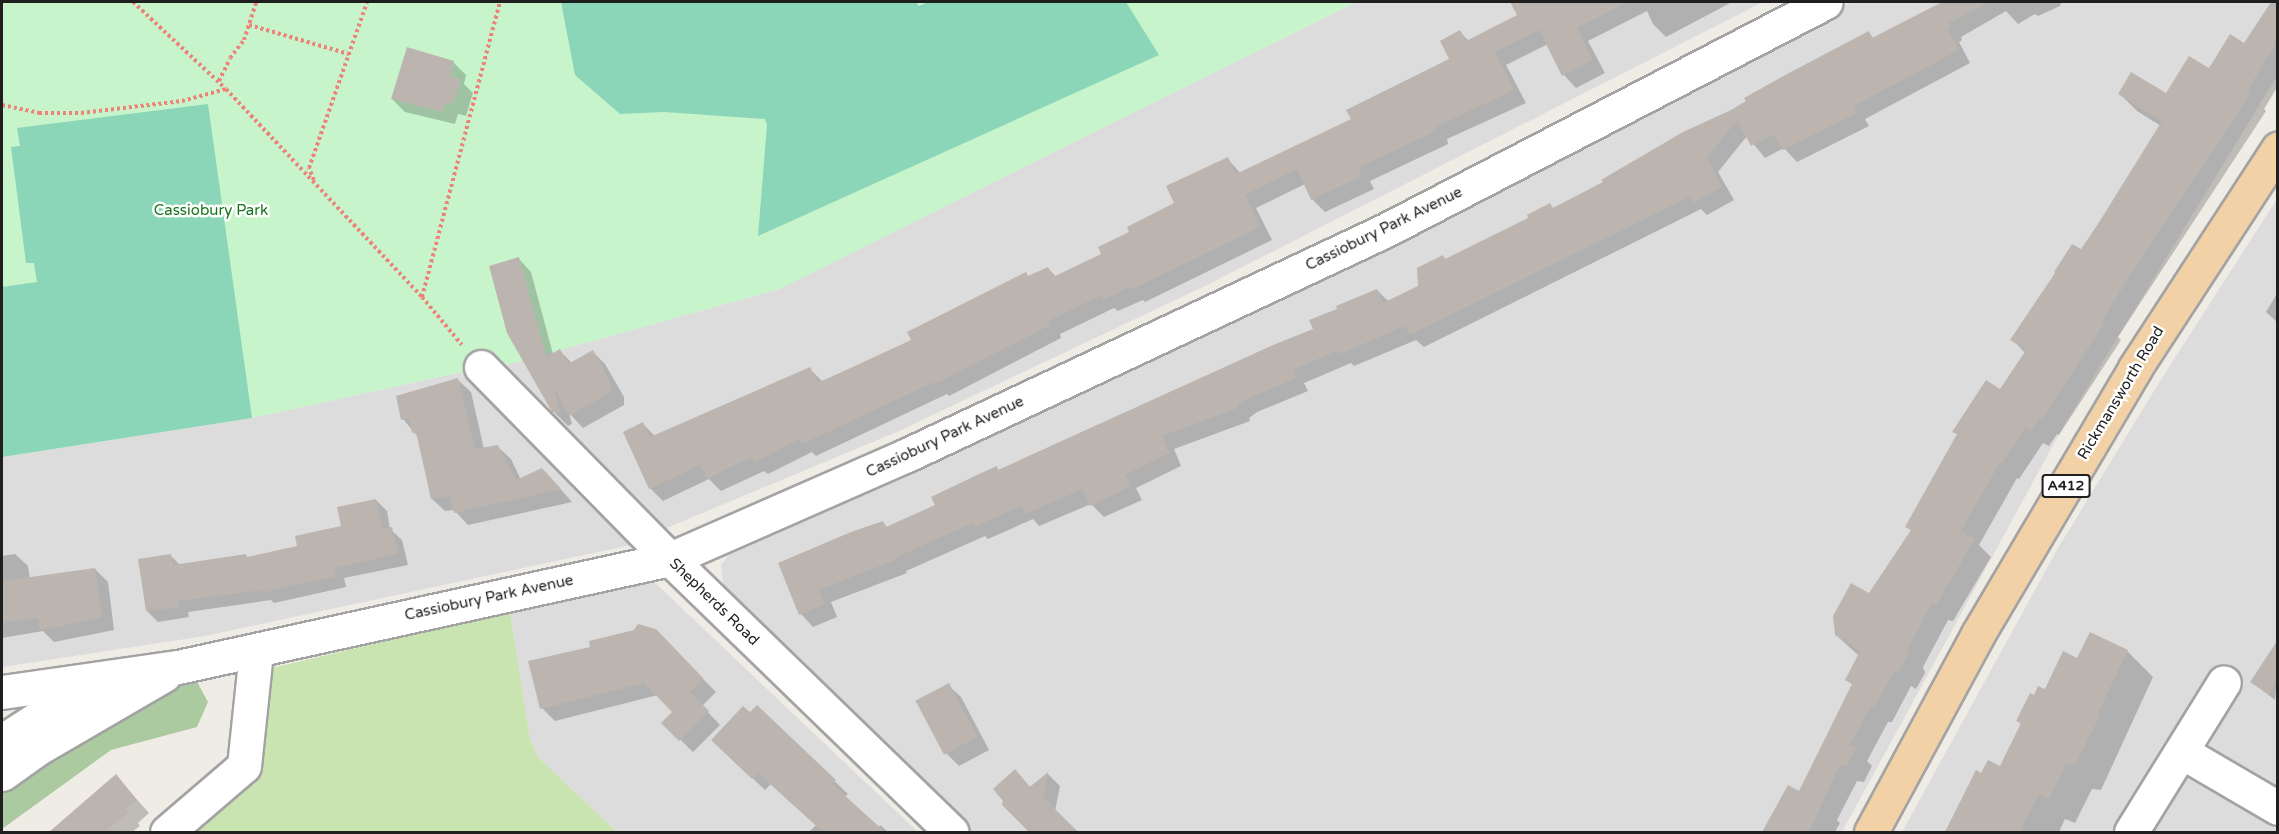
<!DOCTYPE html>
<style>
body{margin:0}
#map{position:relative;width:2279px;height:834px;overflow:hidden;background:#efece6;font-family:"Varela Round",sans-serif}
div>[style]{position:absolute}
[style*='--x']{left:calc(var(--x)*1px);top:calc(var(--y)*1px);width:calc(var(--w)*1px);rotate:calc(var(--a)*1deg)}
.residential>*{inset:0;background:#dddcdc}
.grass>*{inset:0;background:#cae4b1}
.forest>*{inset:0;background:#acca9f}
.park>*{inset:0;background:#c7f4cb}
.pitch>*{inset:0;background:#8bd6b9}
.shadow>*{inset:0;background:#0003}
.building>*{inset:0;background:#bcb5af;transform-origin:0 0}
.path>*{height:4px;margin-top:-2px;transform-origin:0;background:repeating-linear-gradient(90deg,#ed8479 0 3px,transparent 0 6px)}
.roads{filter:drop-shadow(2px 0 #a3a3a3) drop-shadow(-2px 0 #a3a3a3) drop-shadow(0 2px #a3a3a3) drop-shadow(0 -2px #a3a3a3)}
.minor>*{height:33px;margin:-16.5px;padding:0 16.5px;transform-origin:16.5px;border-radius:16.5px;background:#fff}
.major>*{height:33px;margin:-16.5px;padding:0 16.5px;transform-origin:16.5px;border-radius:16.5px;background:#f3d1a7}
span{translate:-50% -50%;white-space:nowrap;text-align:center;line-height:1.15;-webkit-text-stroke:5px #fff;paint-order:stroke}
.shield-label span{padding:2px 4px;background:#fff;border:2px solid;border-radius:4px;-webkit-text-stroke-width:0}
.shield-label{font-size:14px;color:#1f1f1f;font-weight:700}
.park-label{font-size:15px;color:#16741d}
.street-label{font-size:15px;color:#1f1f1f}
.frame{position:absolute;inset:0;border:3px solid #1f1f1f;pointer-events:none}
</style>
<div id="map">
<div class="residential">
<div style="clip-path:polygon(1356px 2px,1763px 2px,1205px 286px,899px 431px,652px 534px,495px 368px,779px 289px)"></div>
<div style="clip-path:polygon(1852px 2px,2277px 2px,2277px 76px,2063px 427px,1842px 832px,972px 832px,724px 590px,721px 565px,737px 544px,1032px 415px,1398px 241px)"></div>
<div style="clip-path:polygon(2277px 199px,2277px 832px,1902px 832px,2058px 548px,2160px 381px)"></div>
<div style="clip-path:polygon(467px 371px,631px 545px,205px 636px,2px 667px,2px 457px,252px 418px)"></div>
<div style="clip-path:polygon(651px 579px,918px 832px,617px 832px,538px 757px,530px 739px,510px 612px)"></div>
</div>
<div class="grass">
<div style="clip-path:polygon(510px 612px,530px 739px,538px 757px,617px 832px,195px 832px,246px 791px,254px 685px,259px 671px)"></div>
</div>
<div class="forest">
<div style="clip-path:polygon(167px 675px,195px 678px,208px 702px,197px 727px,111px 750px,2px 829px,2px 784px)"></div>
</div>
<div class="park">
<div style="clip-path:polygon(2px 2px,1356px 2px,779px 289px,495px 368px,467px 371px,252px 418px,2px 457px)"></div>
</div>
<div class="pitch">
<div style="clip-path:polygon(561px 2px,916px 2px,919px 6px,928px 2px,1126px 2px,1159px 55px,758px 236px,767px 125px,765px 119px,664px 112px,620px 114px,575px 75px)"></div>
<div style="clip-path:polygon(208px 104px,252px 418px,2px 457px,2px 287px,37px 282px,34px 263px,26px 263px,11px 147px,20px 146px,17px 128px)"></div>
</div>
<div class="shadow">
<div style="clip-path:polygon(1526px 2px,1732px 2px,1666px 37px,1653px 24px,1647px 11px,1588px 41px,1605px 73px,1576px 88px,1564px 75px,1548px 44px,1506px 65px,1526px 103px,1447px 139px,1448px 144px,1370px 181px,1374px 189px,1325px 212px,1312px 199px,1305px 184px,1256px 208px,1272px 240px,1145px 302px,1143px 300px,1118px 311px,1114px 308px,1060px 334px,1061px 338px,949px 396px,947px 394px,816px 456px,812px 452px,768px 474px,764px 471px,721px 491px,709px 479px,663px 501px,650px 488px,643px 424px,655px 436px,810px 369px,822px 381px,913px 341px,1026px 274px,1029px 277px,1048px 268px,1056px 277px,1103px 255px,1176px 204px,1227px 158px,1241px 174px,1353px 120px,1451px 59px,1460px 32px,1469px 41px,1519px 16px,1515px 7px)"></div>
<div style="clip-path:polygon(1945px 2px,2061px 2px,2060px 6px,2038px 16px,2035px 14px,2018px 24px,2006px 11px,1961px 37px,1962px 40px,1959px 42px,1970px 63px,1865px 119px,1869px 126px,1797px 162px,1784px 148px,1765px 158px,1747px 136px,1718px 172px,1734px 200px,1707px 215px,1701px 209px,1424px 347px,1416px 340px,1354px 366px,1351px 363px,1304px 383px,1308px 391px,1257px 412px,1249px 418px,1250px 421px,1174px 449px,1181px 466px,1136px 488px,1142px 500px,1104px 517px,1091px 504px,1039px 526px,1033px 519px,988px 539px,985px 536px,906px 571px,907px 573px,831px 602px,837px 617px,813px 627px,801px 614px,780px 564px,882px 522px,888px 528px,937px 506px,996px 468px,999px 471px,1315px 330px,1339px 309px,1377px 290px,1389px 302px,1419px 286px,1445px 260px,1605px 183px,1869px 33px,1874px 39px)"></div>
<div style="clip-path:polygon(2273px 2px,2278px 2px,2278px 86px,2264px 109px,2266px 111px,2118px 337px,2121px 340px,2059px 435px,2057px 434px,2049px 446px,2043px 443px,2019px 479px,2017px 478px,1979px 545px,1991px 557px,1953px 621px,1948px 620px,1923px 667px,1925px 673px,1916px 689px,1911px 686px,1892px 722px,1888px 722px,1867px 761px,1872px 766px,1864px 782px,1857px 781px,1837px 820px,1840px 823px,1835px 832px,1764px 832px,1788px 787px,1799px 793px,1853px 685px,1847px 680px,1859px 656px,1836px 635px,1870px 595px,1912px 531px,1907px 527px,1958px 435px,1954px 431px,2001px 391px,2025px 353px,2012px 339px,2081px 251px,2161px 126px,2137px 111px,2120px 94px,2167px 95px,2210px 71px,2245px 45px)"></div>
<div style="clip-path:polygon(453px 62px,466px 75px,464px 84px,473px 93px,466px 116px,458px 114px,455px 124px,405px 112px,392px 99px)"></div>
<div style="clip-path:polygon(519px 259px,531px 272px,553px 354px,560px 351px,572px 363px,593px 352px,605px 364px,624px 397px,624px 405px,583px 428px,569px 413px,572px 424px,568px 426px,555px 413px,508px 333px)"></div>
<div style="clip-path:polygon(2278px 292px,2278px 323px,2266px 312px)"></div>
<div style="clip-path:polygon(458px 380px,471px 392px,484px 449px,498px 447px,511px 459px,521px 480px,555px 483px,572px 502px,468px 525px,454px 510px,445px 511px,432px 499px,418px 437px,403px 419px)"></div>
<div style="clip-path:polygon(376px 500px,387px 511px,390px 529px,402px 540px,408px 565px,344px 578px,346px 587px,274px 603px,271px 600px,188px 612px,189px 617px,158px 622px,147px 611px,171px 556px,180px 565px,248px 558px,299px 547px,342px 527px)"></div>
<div style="clip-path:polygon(15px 554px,28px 566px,30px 579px,95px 569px,108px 582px,114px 630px,54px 642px,43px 631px,2px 638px,2px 556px)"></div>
<div style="clip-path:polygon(655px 631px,716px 692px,702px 706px,720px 725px,693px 752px,663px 723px,675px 712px,658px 695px,555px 721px,542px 708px)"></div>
<div style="clip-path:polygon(2090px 634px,2128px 652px,2153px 677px,2101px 790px,2092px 789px,2075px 823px,2065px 819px,2059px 832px,1945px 832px,1976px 772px,1982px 775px,2001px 768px,2022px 725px,2018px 721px,2034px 697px,2045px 691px,2078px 660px)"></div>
<div style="clip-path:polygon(2265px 662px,2278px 670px,2275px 700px,2252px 682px)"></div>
<div style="clip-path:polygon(948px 685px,961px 697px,989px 750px,959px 766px,946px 753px)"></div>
<div style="clip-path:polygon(757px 707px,848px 794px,844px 797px,878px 828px,880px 825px,888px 832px,809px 832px,816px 825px,771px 784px,765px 790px,725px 752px)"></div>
<div style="clip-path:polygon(1048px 774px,1060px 786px,1055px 811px,1078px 832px,1032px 832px,1004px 805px)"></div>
<div style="clip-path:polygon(116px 776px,149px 813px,138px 823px,140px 826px,132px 832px,55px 832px)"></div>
</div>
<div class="building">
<div style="clip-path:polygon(1510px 2px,1628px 2px,1577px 28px,1593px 60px,1562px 76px,1539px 30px,1495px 52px,1514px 90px,1435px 127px,1436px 131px,1358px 168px,1362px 176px,1311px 200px,1297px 169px,1245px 195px,1260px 227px,1131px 290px,1130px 287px,1104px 300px,1102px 295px,1048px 321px,1050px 325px,935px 384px,934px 382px,802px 444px,799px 439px,754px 463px,752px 458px,743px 461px,707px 479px,700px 465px,649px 489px,623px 432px,643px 422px,650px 437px,810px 367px,818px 383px,911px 340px,907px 332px,1026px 272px,1028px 276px,1048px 267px,1053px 277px,1101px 254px,1098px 247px,1129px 232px,1127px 227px,1174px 203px,1166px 186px,1228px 157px,1236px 174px,1351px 119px,1346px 110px,1449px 59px,1440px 41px,1460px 30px,1466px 41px,1517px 15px)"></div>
<div style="clip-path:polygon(1942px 2px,1989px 2px,1949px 23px,1951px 27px,1947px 29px,1959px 50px,1854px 106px,1857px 113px,1783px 150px,1774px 134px,1751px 146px,1737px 120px,1707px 158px,1722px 187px,1693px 203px,1689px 197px,1410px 335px,1405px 326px,1340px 354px,1338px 350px,1293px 370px,1296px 378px,1244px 400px,1237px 405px,1238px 408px,1162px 436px,1169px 453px,1125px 475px,1130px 487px,1090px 506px,1083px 489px,1025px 514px,1022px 506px,974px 527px,973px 523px,894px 558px,895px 560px,819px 590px,825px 604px,799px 615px,778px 563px,851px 532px,883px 521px,886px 527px,935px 505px,931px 497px,979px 474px,997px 466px,998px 470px,1273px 345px,1313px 329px,1309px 320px,1337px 309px,1336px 306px,1377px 289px,1383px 303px,1418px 286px,1417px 268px,1443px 255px,1445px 259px,1528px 218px,1527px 215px,1550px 203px,1553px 208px,1603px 182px,1601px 180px,1683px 132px,1731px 110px,1746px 101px,1744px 98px,1787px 74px,1869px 31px,1872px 38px)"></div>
<div style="clip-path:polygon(2271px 2px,2277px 2px,2277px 42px,2247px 91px,2250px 93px,2240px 111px,2148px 248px,2102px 320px,2105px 322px,2042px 419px,2039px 418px,2031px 431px,2026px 427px,2002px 463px,2000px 462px,1961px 531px,1975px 539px,1936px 605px,1931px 604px,1907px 650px,1909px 655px,1898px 673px,1894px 671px,1875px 706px,1871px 706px,1850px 745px,1856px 748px,1847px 765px,1840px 765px,1809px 832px,1762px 832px,1788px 785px,1799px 791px,1852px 684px,1845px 680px,1860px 651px,1835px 635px,1833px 616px,1851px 583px,1869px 593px,1911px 530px,1905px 527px,1957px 434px,1952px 432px,1986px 380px,2000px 389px,2026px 350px,2010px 340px,2055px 273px,2054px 272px,2072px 244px,2081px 249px,2098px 224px,2162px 121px,2118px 94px,2131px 72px,2166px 93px,2189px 56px,2209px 68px,2230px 34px,2244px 43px)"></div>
<div style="clip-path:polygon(407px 47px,454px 61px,450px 76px,461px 79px,453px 104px,446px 102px,443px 112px,391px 99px)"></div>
<div style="clip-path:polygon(519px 257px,546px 357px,560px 349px,568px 364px,593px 350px,611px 383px,611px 392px,569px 416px,554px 388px,560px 412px,552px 412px,507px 333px,489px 266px)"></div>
<div style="clip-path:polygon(458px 378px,475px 449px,498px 445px,516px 480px,542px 468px,561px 489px,454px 513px,450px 496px,431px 499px,416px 432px,412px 433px,409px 418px,401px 420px,396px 396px)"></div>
<div style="clip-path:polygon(376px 499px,383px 529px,392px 527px,398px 554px,334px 568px,336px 576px,261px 593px,261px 590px,178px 601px,179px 607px,146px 611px,138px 559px,171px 554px,173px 565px,246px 554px,247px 557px,297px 546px,295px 536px,341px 526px,337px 507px)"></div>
<div style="clip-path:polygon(95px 568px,102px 618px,40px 630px,38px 618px,2px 623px,2px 581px)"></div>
<div style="clip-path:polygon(638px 624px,656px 629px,704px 679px,690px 692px,709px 711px,679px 741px,661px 723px,672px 712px,644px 683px,540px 709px,528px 661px,590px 647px,589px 641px,634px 630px)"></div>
<div style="clip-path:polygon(2090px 632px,2128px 650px,2098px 713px,2101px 714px,2075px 765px,2066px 764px,2049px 799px,2039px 794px,2020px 832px,1945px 832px,1976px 770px,1981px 773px,1988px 760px,2000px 766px,2021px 723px,2016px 721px,2030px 693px,2034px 695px,2038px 686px,2045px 689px,2063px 651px,2077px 658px)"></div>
<div style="clip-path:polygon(2277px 641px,2277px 681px,2269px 695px,2250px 682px)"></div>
<div style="left:949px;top:683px;width:61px;height:38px;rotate:62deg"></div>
<div style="clip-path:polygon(757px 705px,836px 780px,832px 784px,885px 832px,823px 832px,758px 773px,752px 779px,711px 740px,743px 706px,750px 712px)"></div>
<div style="clip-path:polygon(1015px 769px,1030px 787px,1048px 772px,1043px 797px,1078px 832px,1029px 832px,1002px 805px,1003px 801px,993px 789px)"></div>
<div style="clip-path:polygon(116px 774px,137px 800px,126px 809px,129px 812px,105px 832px,49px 832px)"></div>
</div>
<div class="path">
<div style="--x:133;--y:2;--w:127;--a:43.1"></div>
<div style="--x:226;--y:89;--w:286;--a:46.7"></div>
<div style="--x:422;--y:297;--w:62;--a:50.2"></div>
<div style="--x:249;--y:25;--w:104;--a:16.2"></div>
<div style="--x:219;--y:81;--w:25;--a:-64"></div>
<div style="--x:230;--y:58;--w:23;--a:-52"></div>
<div style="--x:244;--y:40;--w:40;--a:-72"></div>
<div style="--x:2;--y:105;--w:38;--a:12"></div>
<div style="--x:39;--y:113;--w:42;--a:0"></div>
<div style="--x:81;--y:113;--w:102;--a:-6.8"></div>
<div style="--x:182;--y:101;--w:46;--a:-15.3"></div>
<div style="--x:314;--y:180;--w:13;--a:-113"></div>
<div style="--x:309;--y:168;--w:176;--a:-70.7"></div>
<div style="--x:422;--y:297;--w:305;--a:-75.2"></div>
</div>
<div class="roads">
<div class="minor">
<div style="--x:481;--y:367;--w:269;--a:45.5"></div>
<div style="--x:670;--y:559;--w:392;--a:44.1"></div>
<div style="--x:2;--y:692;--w:178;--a:-8.1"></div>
<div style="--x:178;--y:667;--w:504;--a:-12.38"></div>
<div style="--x:670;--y:559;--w:259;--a:-23.7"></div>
<div style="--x:907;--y:455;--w:529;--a:-25.16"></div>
<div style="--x:1386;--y:230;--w:495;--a:-27.4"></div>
<div style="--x:2;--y:741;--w:107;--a:-32.8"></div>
<div style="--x:2182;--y:752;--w:111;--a:30.3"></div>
<div style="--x:2;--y:774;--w:43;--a:-35.5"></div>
<div style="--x:37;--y:749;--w:147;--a:-30.2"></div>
<div style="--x:167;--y:832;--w:101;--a:-40.6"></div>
<div style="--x:244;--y:766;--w:116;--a:-84"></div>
<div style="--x:2131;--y:832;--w:176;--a:-58.2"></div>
</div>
<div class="major">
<div style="--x:1871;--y:832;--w:225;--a:-61.6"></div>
<div style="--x:1978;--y:634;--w:309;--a:-59.4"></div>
<div style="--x:2135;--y:368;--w:262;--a:-56.9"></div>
</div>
</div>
<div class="shield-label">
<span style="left:2066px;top:486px">A412</span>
</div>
<div class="park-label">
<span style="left:211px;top:211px">Cassiobury Park</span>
</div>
<div class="street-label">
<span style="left:1384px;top:229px;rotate:-26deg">Cassiobury Park Avenue</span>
<span style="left:2121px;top:393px;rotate:-59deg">Rickmansworth Road</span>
<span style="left:945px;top:437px;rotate:-25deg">Cassiobury Park Avenue</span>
<span style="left:489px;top:598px;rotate:-12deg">Cassiobury Park Avenue</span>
<span style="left:714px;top:602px;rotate:44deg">Shepherds Road</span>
</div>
<div class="frame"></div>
</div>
